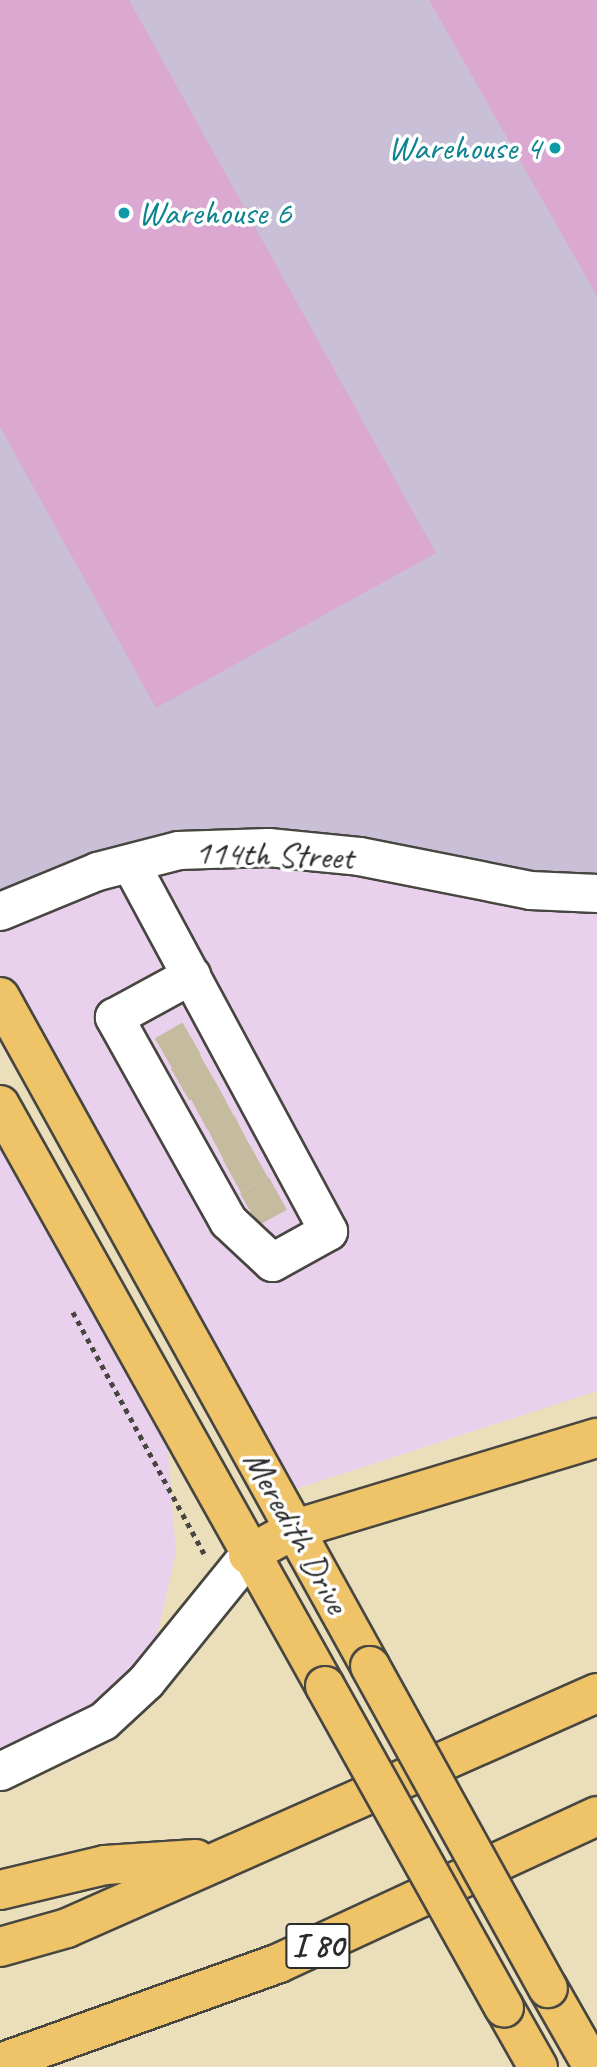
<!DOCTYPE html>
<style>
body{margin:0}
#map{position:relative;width:597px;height:2067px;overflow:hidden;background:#ebdfbb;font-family:Caveat,sans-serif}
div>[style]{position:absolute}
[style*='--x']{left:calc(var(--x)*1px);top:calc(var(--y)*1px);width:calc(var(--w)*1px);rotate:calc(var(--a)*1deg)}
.built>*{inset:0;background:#e9d1ed}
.industrial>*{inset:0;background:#c9bfd7}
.building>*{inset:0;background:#dba8d1}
.minor-tunnel>*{height:37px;margin-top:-18.5px;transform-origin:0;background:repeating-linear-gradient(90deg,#c5bb9e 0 37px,transparent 0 55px)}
.path>*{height:4.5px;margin-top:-2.25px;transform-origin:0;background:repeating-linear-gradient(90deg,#484641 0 5px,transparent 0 10px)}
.roads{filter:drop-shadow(2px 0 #484641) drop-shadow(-2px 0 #484641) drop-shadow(0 2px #484641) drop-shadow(0 -2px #484641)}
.minor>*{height:37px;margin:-18.5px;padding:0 18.5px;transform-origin:18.5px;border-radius:18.5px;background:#fff}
.major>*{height:38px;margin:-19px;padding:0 19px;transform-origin:19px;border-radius:19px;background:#efc469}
.highway>*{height:38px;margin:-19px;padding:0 19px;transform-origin:19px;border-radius:19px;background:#efc469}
.bridges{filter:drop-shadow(2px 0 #484641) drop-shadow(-2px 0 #484641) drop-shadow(0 2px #484641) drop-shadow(0 -2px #484641)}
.major-bridge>*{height:38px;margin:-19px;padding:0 19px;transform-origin:19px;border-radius:19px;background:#efc469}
.dots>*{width:19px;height:19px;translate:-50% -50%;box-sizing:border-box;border:4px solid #fff;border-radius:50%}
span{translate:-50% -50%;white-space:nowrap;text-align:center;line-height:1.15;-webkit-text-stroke:7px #fff;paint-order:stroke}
.shield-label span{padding:2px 5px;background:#fff;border:2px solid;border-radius:5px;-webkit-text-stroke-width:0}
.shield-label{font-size:33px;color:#2b2b2b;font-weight:700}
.culture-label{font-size:35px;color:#0d838f}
.right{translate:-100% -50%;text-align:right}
.left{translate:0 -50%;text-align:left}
.street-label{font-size:35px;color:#2b2b2b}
</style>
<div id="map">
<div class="built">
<div style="clip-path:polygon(178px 850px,597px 893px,597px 1391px,274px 1496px,0 997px,0 911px)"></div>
<div style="clip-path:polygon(0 1105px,164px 1401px,176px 1552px,155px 1644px,86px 1718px,0 1751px)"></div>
</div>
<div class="industrial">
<div style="clip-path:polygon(0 0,597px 0,597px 893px,268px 847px,0 911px)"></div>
</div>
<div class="building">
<div style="clip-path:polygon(0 0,129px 0,436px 553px,156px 708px,0 427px)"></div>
<div style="clip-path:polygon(429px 0,597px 0,597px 296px)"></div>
</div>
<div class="minor-tunnel">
<div style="--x:164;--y:1054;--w:32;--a:-30"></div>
<div style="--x:180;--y:1084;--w:32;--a:-30"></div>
<div style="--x:199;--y:1114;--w:30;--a:-28"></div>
<div style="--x:216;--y:1145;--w:30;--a:-27"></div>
<div style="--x:232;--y:1176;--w:31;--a:-29"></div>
<div style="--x:249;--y:1209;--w:33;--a:-29"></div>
</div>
<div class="path">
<div style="--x:73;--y:1312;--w:279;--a:61.5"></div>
</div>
<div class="roads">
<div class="minor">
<div style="--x:130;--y:863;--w:418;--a:61.7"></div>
<div style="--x:328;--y:1231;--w:64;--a:151"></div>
<div style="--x:272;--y:1262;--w:60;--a:-137"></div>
<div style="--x:228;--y:1221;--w:234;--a:-119.2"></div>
<div style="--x:114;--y:1017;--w:88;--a:-28.6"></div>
<div style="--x:0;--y:911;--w:105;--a:-22.4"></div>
<div style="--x:97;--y:871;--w:84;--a:-14.5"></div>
<div style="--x:178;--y:850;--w:90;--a:-1.9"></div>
<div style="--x:268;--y:847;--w:91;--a:5.6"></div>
<div style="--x:359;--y:856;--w:174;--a:11.2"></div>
<div style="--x:530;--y:890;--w:67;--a:2.6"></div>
<div style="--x:0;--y:1771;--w:114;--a:-25.9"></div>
<div style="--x:103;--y:1721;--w:59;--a:-42.9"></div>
<div style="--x:146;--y:1681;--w:162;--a:-51"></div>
</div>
<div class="major">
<div style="--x:0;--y:997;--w:765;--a:61.05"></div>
<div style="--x:0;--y:1105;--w:666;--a:60.78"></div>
<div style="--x:548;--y:1988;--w:91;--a:60.3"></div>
<div style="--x:504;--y:2007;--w:69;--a:60.5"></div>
</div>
<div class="highway">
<div style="--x:248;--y:1555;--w:54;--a:-29"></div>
<div style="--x:295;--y:1529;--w:315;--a:-16.8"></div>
<div style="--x:0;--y:1890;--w:108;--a:-13.4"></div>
<div style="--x:105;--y:1865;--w:91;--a:-3.8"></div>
<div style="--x:0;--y:1947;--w:70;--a:-15.8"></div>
<div style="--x:67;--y:1928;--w:580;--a:-23.91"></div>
<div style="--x:0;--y:2063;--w:296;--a:-19.7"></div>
<div style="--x:279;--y:1963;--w:350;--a:-24.8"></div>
</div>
</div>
<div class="bridges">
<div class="major-bridge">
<div style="--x:370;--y:1666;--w:368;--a:61.1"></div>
<div style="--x:325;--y:1686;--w:368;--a:60.9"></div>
</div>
</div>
<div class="dots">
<div style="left:555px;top:148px;background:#0f9aa8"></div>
<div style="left:124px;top:213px;background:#0f9aa8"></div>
</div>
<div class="shield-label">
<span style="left:318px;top:1946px">I 80</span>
</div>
<div class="culture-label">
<span class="right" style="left:541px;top:148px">Warehouse 4</span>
<span class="left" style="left:138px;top:213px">Warehouse 6</span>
</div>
<div class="street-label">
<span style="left:274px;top:855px;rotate:2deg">114th Street</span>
<span style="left:296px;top:1532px;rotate:61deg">Meredith Drive</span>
</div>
</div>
